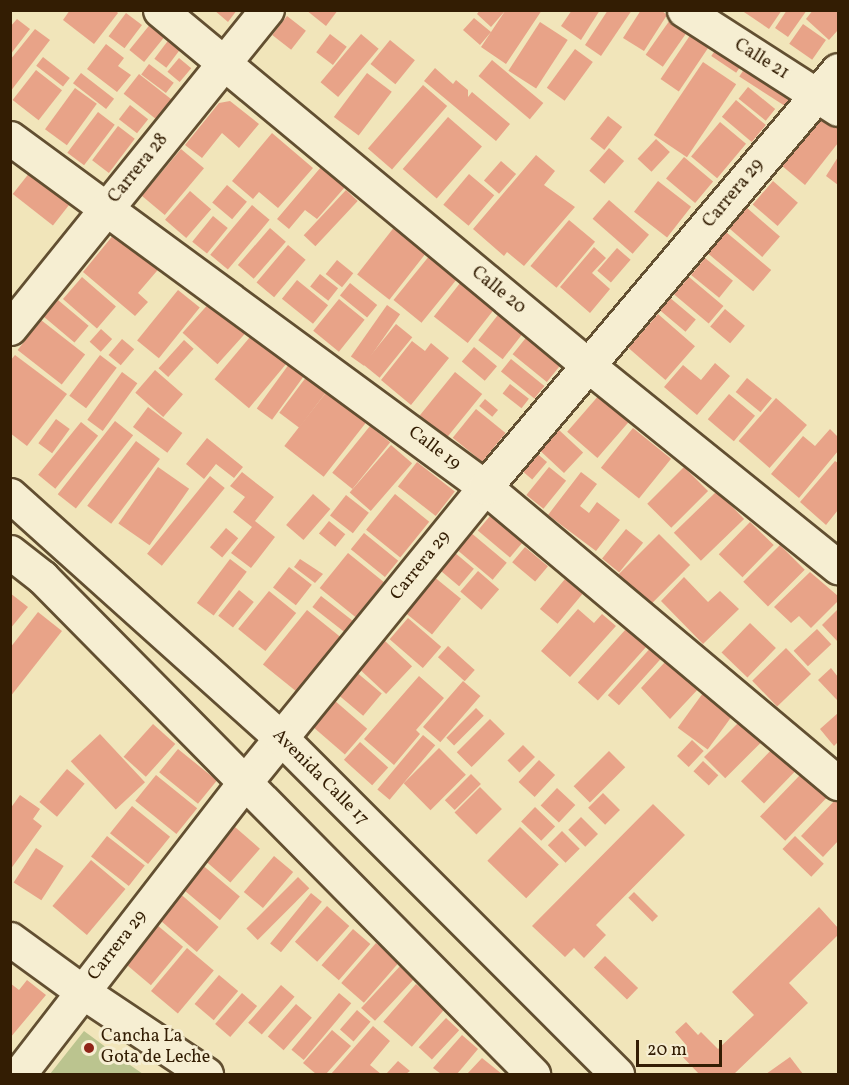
<!DOCTYPE html>
<style>
body{margin:0}
#map{position:relative;width:849px;height:1085px;overflow:hidden;background:#f1e5ba;font-family:Vollkorn,serif}
div>[style]{position:absolute}
[style*='--x']{left:calc(var(--x)*1px);top:calc(var(--y)*1px);width:calc(var(--w)*1px);rotate:calc(var(--a)*1deg)}
.green>*{inset:0;background:#bbc48f}
.building>*{inset:0;background:#e8a388;transform-origin:0 0}
.roads{filter:drop-shadow(2px 0 #624f31) drop-shadow(-2px 0 #624f31) drop-shadow(0 2px #624f31) drop-shadow(0 -2px #624f31)}
.street>*{height:33px;margin:-16.5px;padding:0 16.5px;transform-origin:16.5px;border-radius:16.5px;background:#f6eed2}
.secondary>*{height:33px;margin:-16.5px;padding:0 16.5px;transform-origin:16.5px;border-radius:16.5px;background:#f6eed2}
.dots>*{width:16px;height:16px;translate:-50% -50%;box-sizing:border-box;border:3px solid #f6eed2;border-radius:50%}
span{translate:-50% -50%;white-space:nowrap;text-align:center;line-height:1.15;-webkit-text-stroke:6px #f6eed2;paint-order:stroke}
.street-label{font-size:18px;color:#331d03}
.poi-label{font-size:18px;color:#331d03}
.left{translate:0 -50%;text-align:left}
.frame{position:absolute;inset:0;border:12px solid #331d03;pointer-events:none}
.scale{position:absolute;left:636px;top:1040px;width:86px;height:27px;box-sizing:border-box;border:3px solid #331d03;border-top:0;padding-left:8px;font-size:18px;line-height:21px;white-space:nowrap;color:#331d03;-webkit-text-stroke:4px #f6eed2;paint-order:stroke}
</style>
<div id="map">
<div class="green">
<div style="clip-path:polygon(84px 1031px,130px 1065px,143px 1074px,50px 1074px)"></div>
</div>
<div class="building">
<div style="clip-path:polygon(70px 10px,115px 10px,118px 13px,94px 44px,63px 20px)"></div>
<div style="clip-path:polygon(214px 10px,237px 10px,228px 22px)"></div>
<div style="clip-path:polygon(306px 10px,338px 10px,326px 26px)"></div>
<div style="clip-path:polygon(480px 10px,542px 10px,506px 64px,481px 47px,491px 32px,480px 45px,463px 30px,474px 18px,491px 32px,505px 11px,491px 27px,477px 14px)"></div>
<div style="clip-path:polygon(572px 10px,600px 10px,581px 40px,561px 26px)"></div>
<div style="clip-path:polygon(608px 10px,632px 10px,601px 56px,585px 45px)"></div>
<div style="clip-path:polygon(641px 10px,661px 10px,667px 15px,644px 51px,623px 38px)"></div>
<div style="clip-path:polygon(741px 10px,782px 10px,769px 29px)"></div>
<div style="clip-path:polygon(787px 10px,807px 10px,788px 37px,775px 28px)"></div>
<div style="clip-path:polygon(813px 10px,838px 10px,838px 30px,829px 40px,806px 19px)"></div>
<div style="left:126px;top:13px;width:20px;height:29px;rotate:37deg"></div>
<div style="left:287px;top:16px;width:24px;height:24px;rotate:38deg"></div>
<div style="left:672px;top:17px;width:21px;height:46px;rotate:35deg"></div>
<div style="clip-path:polygon(17px 19px,30px 29px,10px 55px,10px 27px)"></div>
<div style="left:152px;top:22px;width:19px;height:36px;rotate:39deg"></div>
<div style="left:540px;top:22px;width:33px;height:58px;rotate:33deg"></div>
<div style="left:803px;top:24px;width:28px;height:24px;rotate:35deg"></div>
<div style="clip-path:polygon(35px 29px,50px 40px,10px 92px,10px 60px)"></div>
<div style="left:693px;top:31px;width:22px;height:58px;rotate:34deg"></div>
<div style="left:330px;top:34px;width:21px;height:23px;rotate:37deg"></div>
<div style="left:361px;top:34px;width:23px;height:63px;rotate:40deg"></div>
<div style="left:170px;top:38px;width:15px;height:26px;rotate:37deg"></div>
<div style="left:390px;top:40px;width:32px;height:31px;rotate:39deg"></div>
<div style="clip-path:polygon(106px 44px,124px 58px,118px 66px,131px 75px,117px 92px,87px 69px)"></div>
<div style="left:718px;top:46px;width:30px;height:12px;rotate:34deg"></div>
<div style="left:575px;top:49px;width:22px;height:48px;rotate:36deg"></div>
<div style="left:43px;top:57px;width:34px;height:11px;rotate:38deg"></div>
<div style="left:179px;top:58px;width:16px;height:18px;rotate:40deg"></div>
<div style="left:492px;top:60px;width:67px;height:21px;rotate:40deg"></div>
<div style="left:703px;top:62px;width:40px;height:88px;rotate:34deg"></div>
<div style="left:748px;top:63px;width:55px;height:16px;rotate:33deg"></div>
<div style="left:149px;top:64px;width:31px;height:13px;rotate:37deg"></div>
<div style="clip-path:polygon(435px 68px,453px 84px,456px 80px,468px 90px,468px 97px,472px 92px,510px 124px,496px 141px,424px 81px)"></div>
<div style="left:36px;top:70px;width:33px;height:38px;rotate:38deg"></div>
<div style="left:81px;top:73px;width:42px;height:13px;rotate:38deg"></div>
<div style="left:367px;top:73px;width:31px;height:55px;rotate:37deg"></div>
<div style="left:139px;top:74px;width:41px;height:25px;rotate:38deg"></div>
<div style="left:423px;top:85px;width:32px;height:84px;rotate:41deg"></div>
<div style="left:748px;top:87px;width:35px;height:15px;rotate:39deg"></div>
<div style="left:75px;top:88px;width:27px;height:51px;rotate:36deg"></div>
<div style="left:736px;top:100px;width:39px;height:22px;rotate:40deg"></div>
<div style="clip-path:polygon(230px 101px,259px 124px,239px 148px,222px 133px,202px 158px,185px 145px,219px 103px)"></div>
<div style="left:130px;top:105px;width:23px;height:18px;rotate:38deg"></div>
<div style="left:98px;top:112px;width:21px;height:51px;rotate:37deg"></div>
<div style="clip-path:polygon(826px 113px,838px 124px,838px 143px,805px 185px,781px 165px)"></div>
<div style="left:608px;top:116px;width:18px;height:29px;rotate:38deg"></div>
<div style="left:448px;top:117px;width:45px;height:69px;rotate:41deg"></div>
<div style="left:720px;top:122px;width:34px;height:45px;rotate:40deg"></div>
<div style="left:118px;top:126px;width:21px;height:43px;rotate:37deg"></div>
<div style="clip-path:polygon(272px 133px,313px 168px,278px 208px,259px 192px,253px 199px,232px 181px)"></div>
<div style="left:656px;top:139px;width:19px;height:27px;rotate:43deg"></div>
<div style="left:609px;top:148px;width:20px;height:30px;rotate:41deg"></div>
<div style="left:181px;top:149px;width:30px;height:61px;rotate:40deg"></div>
<div style="clip-path:polygon(536px 155px,555px 171px,544px 185px,575px 207px,524px 266px,507px 252px,504px 256px,473px 229px)"></div>
<div style="left:684px;top:157px;width:38px;height:28px;rotate:40deg"></div>
<div style="clip-path:polygon(838px 157px,838px 185px,826px 176px)"></div>
<div style="left:501px;top:161px;width:20px;height:26px;rotate:41deg"></div>
<div style="clip-path:polygon(321px 167px,345px 187px,317px 219px,305px 210px,289px 229px,277px 219px)"></div>
<div style="left:30px;top:172px;width:51px;height:28px;rotate:38deg"></div>
<div style="left:469px;top:174px;width:33px;height:40px;rotate:40deg"></div>
<div style="left:658px;top:181px;width:42px;height:39px;rotate:38deg"></div>
<div style="left:773px;top:181px;width:33px;height:31px;rotate:41deg"></div>
<div style="left:227px;top:185px;width:26px;height:23px;rotate:40deg"></div>
<div style="left:346px;top:190px;width:16px;height:62px;rotate:43deg"></div>
<div style="left:190px;top:191px;width:28px;height:38px;rotate:41deg"></div>
<div style="left:609px;top:200px;width:53px;height:25px;rotate:41deg"></div>
<div style="left:252px;top:205px;width:23px;height:65px;rotate:40deg"></div>
<div style="left:746px;top:207px;width:45px;height:27px;rotate:41deg"></div>
<div style="left:213px;top:216px;width:19px;height:33px;rotate:39deg"></div>
<div style="left:569px;top:220px;width:34px;height:60px;rotate:40deg"></div>
<div style="left:399px;top:221px;width:41px;height:68px;rotate:38deg"></div>
<div style="clip-path:polygon(119px 228px,162px 265px,138px 293px,148px 302px,135px 316px,83px 272px)"></div>
<div style="left:270px;top:228px;width:21px;height:49px;rotate:41deg"></div>
<div style="left:726px;top:232px;width:59px;height:28px;rotate:40deg"></div>
<div style="left:288px;top:245px;width:23px;height:49px;rotate:40deg"></div>
<div style="clip-path:polygon(594px 247px,606px 258px,592px 273px,610px 289px,590px 313px,560px 287px)"></div>
<div style="left:617px;top:248px;width:18px;height:30px;rotate:41deg"></div>
<div style="left:430px;top:255px;width:36px;height:58px;rotate:39deg"></div>
<div style="left:705px;top:258px;width:36px;height:22px;rotate:39deg"></div>
<div style="left:337px;top:260px;width:21px;height:18px;rotate:39deg"></div>
<div style="left:320px;top:274px;width:23px;height:16px;rotate:38deg"></div>
<div style="left:82px;top:277px;width:45px;height:29px;rotate:41deg"></div>
<div style="left:689px;top:277px;width:45px;height:23px;rotate:40deg"></div>
<div style="left:464px;top:278px;width:43px;height:49px;rotate:38deg"></div>
<div style="left:297px;top:280px;width:40px;height:24px;rotate:39deg"></div>
<div style="left:350px;top:283px;width:35px;height:16px;rotate:39deg"></div>
<div style="left:178px;top:290px;width:28px;height:65px;rotate:39deg"></div>
<div style="left:669px;top:297px;width:35px;height:16px;rotate:40deg"></div>
<div style="left:339px;top:299px;width:33px;height:41px;rotate:39deg"></div>
<div style="left:58px;top:300px;width:40px;height:22px;rotate:40deg"></div>
<div style="left:212px;top:300px;width:47px;height:44px;rotate:42deg"></div>
<div style="left:387px;top:305px;width:16px;height:63px;rotate:35deg"></div>
<div style="left:725px;top:309px;width:26px;height:23px;rotate:40deg"></div>
<div style="left:501px;top:311px;width:31px;height:37px;rotate:38deg"></div>
<div style="left:658px;top:314px;width:49px;height:45px;rotate:41deg"></div>
<div style="left:41px;top:320px;width:56px;height:38px;rotate:38deg"></div>
<div style="left:396px;top:324px;width:21px;height:52px;rotate:39deg"></div>
<div style="left:101px;top:329px;width:15px;height:17px;rotate:42deg"></div>
<div style="left:255px;top:331px;width:45px;height:63px;rotate:40deg"></div>
<div style="left:529px;top:334px;width:44px;height:26px;rotate:39deg"></div>
<div style="left:122px;top:339px;width:16px;height:21px;rotate:40deg"></div>
<div style="left:184px;top:340px;width:13px;height:38px;rotate:42deg"></div>
<div style="clip-path:polygon(412px 341px,425px 351px,431px 343px,449px 358px,411px 405px,381px 380px)"></div>
<div style="left:474px;top:347px;width:30px;height:19px;rotate:40deg"></div>
<div style="clip-path:polygon(15px 355px,67px 394px,27px 446px,10px 433px,10px 361px)"></div>
<div style="left:100px;top:355px;width:21px;height:51px;rotate:37deg"></div>
<div style="left:511px;top:359px;width:43px;height:16px;rotate:39deg"></div>
<div style="left:292px;top:360px;width:19px;height:60px;rotate:36deg"></div>
<div style="clip-path:polygon(715px 363px,730px 376px,697px 415px,664px 387px,683px 365px,701px 380px)"></div>
<div style="left:155px;top:370px;width:37px;height:30px;rotate:41deg"></div>
<div style="left:122px;top:372px;width:19px;height:59px;rotate:36deg"></div>
<div style="left:310px;top:372px;width:25px;height:51px;rotate:37deg"></div>
<div style="left:455px;top:372px;width:35px;height:58px;rotate:39deg"></div>
<div style="left:747px;top:378px;width:32px;height:18px;rotate:39deg"></div>
<div style="left:510px;top:384px;width:24px;height:12px;rotate:38deg"></div>
<div style="left:328px;top:390px;width:50px;height:71px;rotate:38deg"></div>
<div style="left:600px;top:394px;width:40px;height:50px;rotate:41deg"></div>
<div style="left:729px;top:394px;width:34px;height:33px;rotate:40deg"></div>
<div style="left:776px;top:398px;width:41px;height:57px;rotate:41deg"></div>
<div style="left:485px;top:399px;width:17px;height:9px;rotate:40deg"></div>
<div style="left:148px;top:407px;width:43px;height:25px;rotate:37deg"></div>
<div style="left:476px;top:409px;width:38px;height:37px;rotate:39deg"></div>
<div style="left:56px;top:419px;width:17px;height:30px;rotate:36deg"></div>
<div style="left:115px;top:421px;width:23px;height:93px;rotate:38deg"></div>
<div style="left:81px;top:422px;width:22px;height:68px;rotate:39deg"></div>
<div style="left:370px;top:426px;width:26px;height:60px;rotate:39deg"></div>
<div style="left:633px;top:428px;width:49px;height:51px;rotate:39deg"></div>
<div style="clip-path:polygon(830px 429px,838px 437px,838px 451px,799px 498px,771px 474px,803px 436px,815px 446px)"></div>
<div style="left:559px;top:430px;width:33px;height:28px;rotate:43deg"></div>
<div style="clip-path:polygon(207px 438px,243px 467px,234px 478px,216px 464px,204px 479px,186px 464px)"></div>
<div style="left:136px;top:441px;width:30px;height:81px;rotate:37deg"></div>
<div style="left:391px;top:445px;width:28px;height:63px;rotate:41deg"></div>
<div style="left:534px;top:451px;width:17px;height:23px;rotate:40deg"></div>
<div style="clip-path:polygon(835px 461px,838px 463px,838px 510px,826px 525px,800px 502px)"></div>
<div style="left:417px;top:462px;width:48px;height:31px;rotate:38deg"></div>
<div style="left:158px;top:467px;width:38px;height:69px;rotate:35deg"></div>
<div style="left:549px;top:467px;width:22px;height:36px;rotate:39deg"></div>
<div style="left:684px;top:467px;width:34px;height:52px;rotate:45deg"></div>
<div style="clip-path:polygon(242px 472px,274px 497px,255px 521px,275px 537px,251px 568px,231px 553px,252px 527px,233px 512px,245px 497px,230px 486px)"></div>
<div style="clip-path:polygon(581px 472px,597px 484px,580px 506px,589px 513px,597px 502px,620px 520px,596px 551px,548px 515px)"></div>
<div style="left:210px;top:476px;width:19px;height:100px;rotate:39deg"></div>
<div style="left:717px;top:491px;width:39px;height:60px;rotate:46deg"></div>
<div style="left:313px;top:494px;width:23px;height:41px;rotate:41deg"></div>
<div style="left:395px;top:494px;width:44px;height:46px;rotate:39deg"></div>
<div style="left:346px;top:495px;width:29px;height:26px;rotate:38deg"></div>
<div style="left:490px;top:516px;width:42px;height:19px;rotate:40deg"></div>
<div style="left:329px;top:521px;width:21px;height:16px;rotate:39deg"></div>
<div style="left:750px;top:522px;width:33px;height:45px;rotate:44deg"></div>
<div style="left:226px;top:528px;width:16px;height:25px;rotate:40deg"></div>
<div style="left:626px;top:529px;width:22px;height:38px;rotate:39deg"></div>
<div style="left:470px;top:532px;width:48px;height:22px;rotate:40deg"></div>
<div style="left:364px;top:533px;width:44px;height:21px;rotate:39deg"></div>
<div style="left:659px;top:534px;width:44px;height:57px;rotate:45deg"></div>
<div style="left:780px;top:545px;width:35px;height:52px;rotate:45deg"></div>
<div style="left:525px;top:547px;width:30px;height:20px;rotate:40deg"></div>
<div style="left:454px;top:552px;width:26px;height:23px;rotate:40deg"></div>
<div style="left:348px;top:553px;width:46px;height:45px;rotate:39deg"></div>
<div style="left:230px;top:559px;width:21px;height:55px;rotate:37deg"></div>
<div style="clip-path:polygon(300px 559px,323px 574px,315px 583px,294px 567px)"></div>
<div style="left:289px;top:567px;width:29px;height:26px;rotate:38deg"></div>
<div style="left:478px;top:571px;width:28px;height:27px;rotate:41deg"></div>
<div style="clip-path:polygon(810px 572px,838px 596px,838px 601px,811px 628px,799px 616px,791px 623px,774px 607px)"></div>
<div style="left:433px;top:576px;width:36px;height:46px;rotate:39deg"></div>
<div style="clip-path:polygon(684px 577px,708px 602px,720px 591px,739px 609px,703px 644px,661px 601px)"></div>
<div style="left:565px;top:579px;width:23px;height:39px;rotate:40deg"></div>
<div style="left:239px;top:590px;width:19px;height:33px;rotate:39deg"></div>
<div style="left:269px;top:591px;width:35px;height:49px;rotate:39deg"></div>
<div style="clip-path:polygon(10px 593px,28px 607px,10px 629px)"></div>
<div style="left:321px;top:596px;width:48px;height:14px;rotate:38deg"></div>
<div style="clip-path:polygon(578px 609px,594px 623px,602px 614px,616px 626px,570px 677px,541px 651px)"></div>
<div style="clip-path:polygon(838px 609px,838px 642px,822px 625px)"></div>
<div style="left:307px;top:610px;width:53px;height:70px;rotate:39deg"></div>
<div style="clip-path:polygon(38px 612px,62px 631px,10px 697px,10px 648px)"></div>
<div style="left:408px;top:618px;width:44px;height:28px;rotate:41deg"></div>
<div style="left:750px;top:623px;width:36px;height:41px;rotate:44deg"></div>
<div style="left:626px;top:629px;width:27px;height:72px;rotate:42deg"></div>
<div style="left:817px;top:629px;width:21px;height:32px;rotate:47deg"></div>
<div style="left:385px;top:641px;width:37px;height:38px;rotate:43deg"></div>
<div style="left:654px;top:644px;width:15px;height:69px;rotate:42deg"></div>
<div style="left:448px;top:646px;width:36px;height:15px;rotate:42deg"></div>
<div style="left:786px;top:648px;width:36px;height:47px;rotate:46deg"></div>
<div style="clip-path:polygon(665px 662px,677px 673px,682px 667px,701px 686px,670px 719px,641px 688px)"></div>
<div style="clip-path:polygon(831px 668px,838px 677px,837px 700px,818px 680px)"></div>
<div style="left:355px;top:671px;width:35px;height:29px;rotate:40deg"></div>
<div style="clip-path:polygon(419px 676px,444px 698px,416px 730px,420px 734px,394px 765px,364px 739px)"></div>
<div style="left:463px;top:681px;width:23px;height:61px;rotate:41deg"></div>
<div style="left:703px;top:693px;width:37px;height:43px;rotate:36deg"></div>
<div style="left:334px;top:700px;width:44px;height:34px;rotate:41deg"></div>
<div style="left:476px;top:708px;width:11px;height:42px;rotate:45deg"></div>
<div style="clip-path:polygon(838px 713px,838px 742px,834px 746px,820px 729px)"></div>
<div style="left:745px;top:716px;width:30px;height:58px;rotate:45deg"></div>
<div style="left:490px;top:719px;width:21px;height:47px;rotate:45deg"></div>
<div style="left:153px;top:724px;width:30px;height:44px;rotate:42deg"></div>
<div style="left:100px;top:734px;width:66px;height:40px;rotate:47deg"></div>
<div style="left:423px;top:735px;width:16px;height:71px;rotate:40deg"></div>
<div style="left:692px;top:740px;width:16px;height:22px;rotate:43deg"></div>
<div style="left:360px;top:742px;width:38px;height:24px;rotate:42deg"></div>
<div style="left:523px;top:745px;width:17px;height:22px;rotate:45deg"></div>
<div style="left:775px;top:746px;width:32px;height:49px;rotate:44deg"></div>
<div style="left:439px;top:748px;width:38px;height:50px;rotate:45deg"></div>
<div style="left:178px;top:749px;width:50px;height:30px;rotate:39deg"></div>
<div style="left:609px;top:751px;width:23px;height:50px;rotate:45deg"></div>
<div style="left:539px;top:760px;width:22px;height:30px;rotate:43deg"></div>
<div style="left:703px;top:761px;width:21px;height:14px;rotate:43deg"></div>
<div style="left:67px;top:769px;width:23px;height:43px;rotate:40deg"></div>
<div style="left:471px;top:774px;width:14px;height:37px;rotate:45deg"></div>
<div style="left:801px;top:774px;width:35px;height:59px;rotate:44deg"></div>
<div style="left:156px;top:775px;width:53px;height:33px;rotate:39deg"></div>
<div style="left:480px;top:787px;width:31px;height:36px;rotate:45deg"></div>
<div style="left:557px;top:788px;width:25px;height:24px;rotate:43deg"></div>
<div style="left:603px;top:793px;width:24px;height:21px;rotate:45deg"></div>
<div style="clip-path:polygon(20px 795px,40px 809px,33px 819px,42px 826px,10px 870px,10px 809px)"></div>
<div style="clip-path:polygon(837px 798px,838px 841px,823px 857px,801px 836px)"></div>
<div style="clip-path:polygon(653px 804px,685px 835px,596px 925px,606px 935px,584px 958px,574px 948px,565px 957px,532px 926px)"></div>
<div style="left:132px;top:806px;width:49px;height:35px;rotate:39deg"></div>
<div style="left:535px;top:807px;width:28px;height:20px;rotate:44deg"></div>
<div style="left:581px;top:817px;width:24px;height:18px;rotate:45deg"></div>
<div style="left:235px;top:827px;width:33px;height:45px;rotate:41deg"></div>
<div style="left:520px;top:827px;width:54px;height:47px;rotate:44deg"></div>
<div style="left:562px;top:831px;width:25px;height:20px;rotate:45deg"></div>
<div style="left:107px;top:836px;width:48px;height:26px;rotate:38deg"></div>
<div style="left:795px;top:836px;width:40px;height:18px;rotate:44deg"></div>
<div style="left:36px;top:848px;width:33px;height:41px;rotate:33deg"></div>
<div style="left:274px;top:856px;width:25px;height:47px;rotate:40deg"></div>
<div style="left:91px;top:860px;width:45px;height:60px;rotate:40deg"></div>
<div style="left:200px;top:863px;width:52px;height:31px;rotate:40deg"></div>
<div style="left:298px;top:877px;width:16px;height:73px;rotate:45deg"></div>
<div style="left:177px;top:891px;width:55px;height:33px;rotate:41deg"></div>
<div style="left:634px;top:892px;width:34px;height:8px;rotate:45deg"></div>
<div style="left:311px;top:893px;width:14px;height:65px;rotate:39deg"></div>
<div style="left:327px;top:906px;width:30px;height:48px;rotate:42deg"></div>
<div style="clip-path:polygon(819px 907px,838px 928px,838px 935px,789px 983px,808px 1003px,734px 1074px,699px 1074px,679px 1053px,687px 1046px,675px 1032px,686px 1022px,698px 1035px,701px 1032px,718px 1049px,754px 1015px,732px 992px)"></div>
<div style="left:157px;top:925px;width:34px;height:50px;rotate:40deg"></div>
<div style="left:353px;top:929px;width:23px;height:48px;rotate:41deg"></div>
<div style="left:376px;top:943px;width:30px;height:53px;rotate:41deg"></div>
<div style="left:187px;top:948px;width:35px;height:56px;rotate:40deg"></div>
<div style="left:605px;top:956px;width:46px;height:16px;rotate:44deg"></div>
<div style="left:402px;top:964px;width:19px;height:60px;rotate:43deg"></div>
<div style="left:219px;top:975px;width:25px;height:38px;rotate:40deg"></div>
<div style="clip-path:polygon(27px 980px,46px 995px,10px 1038px,10px 983px,19px 990px)"></div>
<div style="left:416px;top:984px;width:38px;height:50px;rotate:41deg"></div>
<div style="left:281px;top:985px;width:18px;height:50px;rotate:41deg"></div>
<div style="left:242px;top:993px;width:20px;height:41px;rotate:41deg"></div>
<div style="left:339px;top:993px;width:16px;height:74px;rotate:40deg"></div>
<div style="left:296px;top:1004px;width:21px;height:43px;rotate:41deg"></div>
<div style="left:357px;top:1010px;width:18px;height:26px;rotate:41deg"></div>
<div style="left:446px;top:1018px;width:18px;height:40px;rotate:43deg"></div>
<div style="clip-path:polygon(373px 1026px,390px 1041px,370px 1065px,381px 1074px,331px 1074px)"></div>
<div style="clip-path:polygon(332px 1030px,351px 1046px,326px 1074px,316px 1074px,303px 1063px)"></div>
<div style="clip-path:polygon(462px 1035px,478px 1049px,457px 1074px,441px 1074px,433px 1068px)"></div>
<div style="clip-path:polygon(790px 1057px,803px 1074px,766px 1074px)"></div>
<div style="clip-path:polygon(482px 1058px,502px 1074px,467px 1074px)"></div>
<div style="clip-path:polygon(398px 1061px,410px 1071px,406px 1074px,386px 1074px)"></div>
</div>
<div class="roads">
<div class="street">
<div style="--x:160;--y:10;--w:559;--a:39.7"></div>
<div style="--x:590;--y:367;--w:319;--a:38.9"></div>
<div style="--x:684;--y:10;--w:183;--a:32.7"></div>
<div style="--x:10;--y:138;--w:589;--a:36.31"></div>
<div style="--x:485;--y:487;--w:461;--a:40"></div>
<div style="--x:10;--y:939;--w:90;--a:36"></div>
<div style="--x:83;--y:992;--w:148;--a:33.7"></div>
<div style="--x:19;--y:1074;--w:369;--a:-52.3"></div>
<div style="--x:245;--y:782;--w:380;--a:-50.9"></div>
<div style="--x:485;--y:487;--w:546;--a:-49.75"></div>
</div>
<div class="secondary">
<div style="--x:10;--y:328;--w:409;--a:-51.1"></div>
<div style="--x:10;--y:495;--w:365;--a:41.9"></div>
<div style="--x:282;--y:739;--w:474;--a:45"></div>
<div style="--x:10;--y:552;--w:41;--a:38"></div>
<div style="--x:42;--y:577;--w:699;--a:45.35"></div>
</div>
</div>
<div class="dots">
<div style="left:89px;top:1048px;background:#8f2418"></div>
</div>
<div class="street-label">
<span style="left:761px;top:60px;rotate:32deg">Calle 21</span>
<span style="left:139px;top:169px;rotate:-51deg">Carrera 28</span>
<span style="left:734px;top:194px;rotate:-50deg">Carrera 29</span>
<span style="left:498px;top:291px;rotate:39deg">Calle 20</span>
<span style="left:434px;top:449px;rotate:37deg">Calle 19</span>
<span style="left:421px;top:566px;rotate:-51deg">Carrera 29</span>
<span style="left:320px;top:778px;rotate:45deg">Avenida Calle 17</span>
<span style="left:118px;top:946px;rotate:-52deg">Carrera 29</span>
</div>
<div class="poi-label">
<span class="left" style="left:101px;top:1048px">Cancha La<br>Gota de Leche</span>
</div>
<div class="frame"></div>
<div class="scale">20 m</div>
</div>
